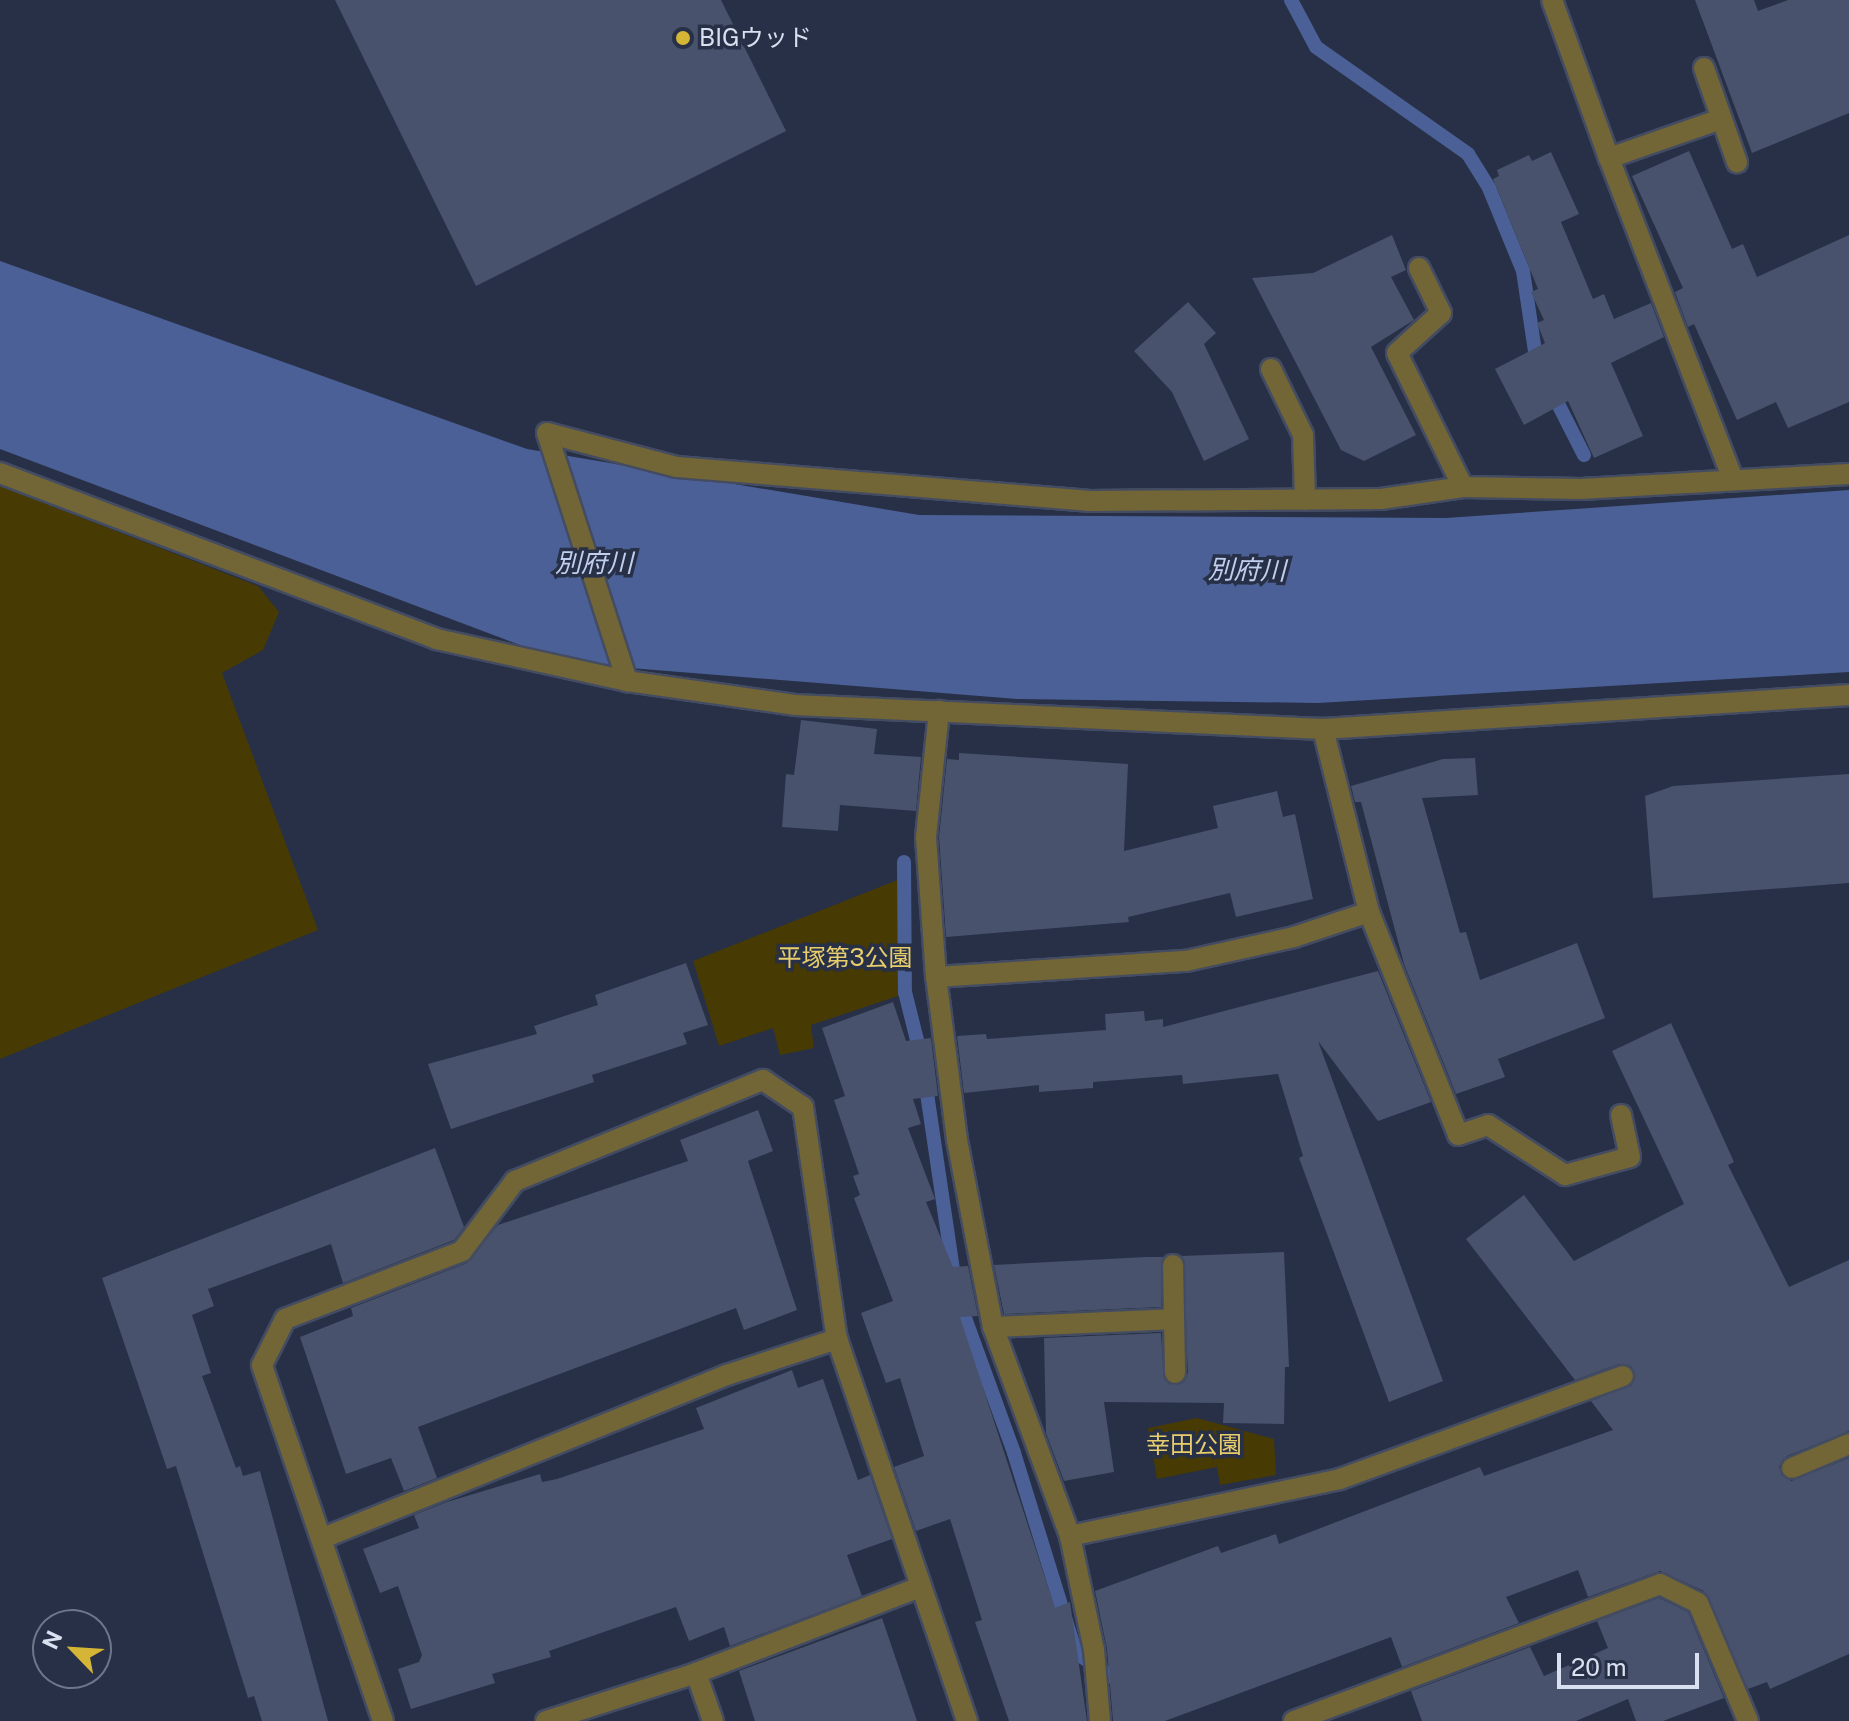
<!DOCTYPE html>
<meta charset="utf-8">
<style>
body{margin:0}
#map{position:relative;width:1849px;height:1721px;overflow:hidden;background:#273047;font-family:"Public Sans","Noto Sans JP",sans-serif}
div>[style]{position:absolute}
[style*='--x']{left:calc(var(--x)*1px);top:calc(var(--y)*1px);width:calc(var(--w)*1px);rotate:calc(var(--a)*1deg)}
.green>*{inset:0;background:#473a03}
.water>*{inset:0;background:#4b6096}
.stream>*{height:14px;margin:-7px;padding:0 7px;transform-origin:7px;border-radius:7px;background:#4b6096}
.building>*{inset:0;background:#48526c}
.roads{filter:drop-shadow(2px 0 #434c62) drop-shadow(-2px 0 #434c62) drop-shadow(0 2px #434c62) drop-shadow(0 -2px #434c62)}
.minor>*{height:20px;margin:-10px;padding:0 10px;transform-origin:10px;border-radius:10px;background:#726536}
.dots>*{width:22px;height:22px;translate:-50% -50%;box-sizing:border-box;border:4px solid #273047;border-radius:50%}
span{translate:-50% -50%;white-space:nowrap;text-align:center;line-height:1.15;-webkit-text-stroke:7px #273047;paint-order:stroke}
.poi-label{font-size:24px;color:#d9e0ef}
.left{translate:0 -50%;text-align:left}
.park-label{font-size:24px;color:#e7cd6c}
.water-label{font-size:26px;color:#c1cfef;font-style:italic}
.north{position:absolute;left:32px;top:1609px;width:80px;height:80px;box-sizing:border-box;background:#273047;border:2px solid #6e768a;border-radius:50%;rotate:295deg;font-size:22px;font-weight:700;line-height:32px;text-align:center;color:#d9e0ef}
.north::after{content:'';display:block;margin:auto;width:28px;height:36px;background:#d5b535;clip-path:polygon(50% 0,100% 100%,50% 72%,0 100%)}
.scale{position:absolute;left:1557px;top:1653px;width:142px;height:36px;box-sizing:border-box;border:4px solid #d9e0ef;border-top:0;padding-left:10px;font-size:24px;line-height:28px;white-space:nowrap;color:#d9e0ef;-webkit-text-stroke:6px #273047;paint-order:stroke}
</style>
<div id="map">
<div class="green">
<div style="clip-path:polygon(0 486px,258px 586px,279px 612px,263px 650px,222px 673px,318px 930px,0 1059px)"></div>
<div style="clip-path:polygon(900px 879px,901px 995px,811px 1025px,814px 1048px,780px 1055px,773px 1028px,719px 1046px,693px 961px)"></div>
<div style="clip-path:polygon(1197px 1418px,1274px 1439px,1276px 1475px,1220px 1485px,1217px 1467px,1157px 1479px,1148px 1428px)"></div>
</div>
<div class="water">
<div style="clip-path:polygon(0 261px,527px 449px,919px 515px,1446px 518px,1849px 490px,1849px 672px,1318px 703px,1017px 699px,568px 663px,0 449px)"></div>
</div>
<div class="stream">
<div style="--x:1291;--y:0;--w:53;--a:62"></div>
<div style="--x:1316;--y:47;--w:186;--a:35.1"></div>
<div style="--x:1468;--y:154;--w:40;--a:58"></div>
<div style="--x:1489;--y:188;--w:90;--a:67.7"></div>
<div style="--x:1523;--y:271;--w:95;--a:81.5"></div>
<div style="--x:1551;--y:390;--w:73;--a:63.1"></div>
<div style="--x:904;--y:862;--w:130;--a:89.6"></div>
<div style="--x:905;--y:992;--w:66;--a:76"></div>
<div style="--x:925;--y:1080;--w:218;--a:81.6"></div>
<div style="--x:957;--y:1296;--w:167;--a:70"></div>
<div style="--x:1014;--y:1453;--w:209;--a:72.8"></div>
<div style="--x:1076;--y:1653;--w:49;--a:33.4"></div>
<div style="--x:1117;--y:1680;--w:41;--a:81.7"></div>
</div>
<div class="building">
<div style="clip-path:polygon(335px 0,721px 0,786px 131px,476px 286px)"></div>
<div style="clip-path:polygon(1695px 0,1754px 0,1758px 11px,1788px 0,1849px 0,1849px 113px,1752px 153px)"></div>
<div style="clip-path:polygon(1689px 151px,1732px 249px,1743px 244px,1757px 277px,1849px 235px,1849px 402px,1788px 428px,1776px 402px,1737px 420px,1694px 324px,1688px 327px,1675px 292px,1683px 288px,1632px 176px)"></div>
<div style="clip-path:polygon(1551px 152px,1579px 214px,1561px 222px,1593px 299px,1604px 294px,1614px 319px,1651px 303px,1664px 337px,1611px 363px,1643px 436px,1594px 458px,1568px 401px,1524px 425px,1495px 369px,1545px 343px,1537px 323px,1544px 320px,1531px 292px,1538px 289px,1493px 179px,1499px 176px,1497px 170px,1529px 155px,1532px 161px)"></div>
<div style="clip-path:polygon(1392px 235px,1406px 270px,1391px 277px,1414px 320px,1371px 347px,1416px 435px,1364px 461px,1341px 450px,1252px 278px,1313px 273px)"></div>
<div style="clip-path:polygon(1188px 302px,1216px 333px,1204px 344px,1249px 439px,1204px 461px,1172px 392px,1134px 351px)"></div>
<div style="clip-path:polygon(801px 720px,877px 729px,874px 754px,921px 757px,916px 811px,840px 805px,838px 831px,782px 827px,786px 774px,794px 775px)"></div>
<div style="clip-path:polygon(959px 753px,1128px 764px,1124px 851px,1218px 828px,1213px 806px,1277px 791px,1283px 817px,1295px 814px,1313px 899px,1236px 917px,1230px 893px,1128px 917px,1129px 922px,946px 937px,939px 837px,947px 759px,959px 760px)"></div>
<div style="clip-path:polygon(1475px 758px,1478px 795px,1422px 798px,1460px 933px,1466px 932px,1480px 980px,1577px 943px,1605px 1018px,1498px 1059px,1505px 1077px,1456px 1094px,1404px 964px,1361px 802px,1355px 802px,1351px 786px,1443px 759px)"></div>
<div style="clip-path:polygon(1849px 774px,1849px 883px,1653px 898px,1645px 796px,1673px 786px)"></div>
<div style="clip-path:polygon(686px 963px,708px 1025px,683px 1033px,687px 1044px,592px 1075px,594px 1082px,451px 1129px,428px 1064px,537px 1034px,534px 1026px,598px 1005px,595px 995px)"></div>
<div style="clip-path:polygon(1378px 971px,1431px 1102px,1378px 1121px,1318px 1041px,1443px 1381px,1389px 1402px,1299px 1158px,1303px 1156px,1278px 1074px,1183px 1084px,1182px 1075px,1093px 1082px,1093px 1088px,1039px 1092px,1039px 1085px,964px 1093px,957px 1036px,986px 1034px,987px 1039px,1106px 1030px,1105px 1014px,1144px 1011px,1145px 1021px,1163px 1019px,1163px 1027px)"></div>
<div style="clip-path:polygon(893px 1002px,906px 1041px,931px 1038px,938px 1096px,913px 1099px,921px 1124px,908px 1128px,935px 1199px,926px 1202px,953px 1267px,968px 1266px,978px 1316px,960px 1317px,1055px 1608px,1070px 1602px,1087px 1721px,1009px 1721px,975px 1622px,982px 1620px,950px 1519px,916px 1531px,894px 1467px,924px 1456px,900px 1378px,886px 1383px,861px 1313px,893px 1301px,854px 1198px,860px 1195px,853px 1176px,859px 1174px,834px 1100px,845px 1096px,822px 1028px)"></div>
<div style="clip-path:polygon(1671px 1023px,1734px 1162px,1728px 1165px,1789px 1287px,1849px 1260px,1849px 1431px,1787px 1456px,1779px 1467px,1791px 1481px,1849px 1458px,1849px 1654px,1770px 1689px,1767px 1682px,1748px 1689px,1704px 1591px,1660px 1571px,1588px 1597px,1578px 1570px,1506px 1597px,1519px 1623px,1402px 1667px,1391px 1637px,1165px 1721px,1113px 1721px,1107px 1649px,1095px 1591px,1218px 1546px,1221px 1553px,1276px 1534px,1279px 1544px,1480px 1467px,1484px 1476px,1613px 1430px,1591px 1401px,1632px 1385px,1632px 1367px,1619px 1364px,1575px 1380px,1466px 1239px,1524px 1195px,1574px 1261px,1684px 1204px,1612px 1051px)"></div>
<div style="clip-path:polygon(758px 1110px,773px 1151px,748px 1161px,797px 1310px,744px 1330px,736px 1308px,418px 1427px,437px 1478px,404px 1491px,391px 1458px,346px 1474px,300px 1337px,353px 1316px,351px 1308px,467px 1263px,498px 1225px,688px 1161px,680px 1140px)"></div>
<div style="clip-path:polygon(435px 1148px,464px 1227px,454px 1240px,343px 1283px,331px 1244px,208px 1289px,214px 1306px,192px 1315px,211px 1373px,202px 1376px,236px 1468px,240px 1466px,243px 1476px,260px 1471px,328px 1721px,262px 1721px,254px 1696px,248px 1698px,176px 1466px,167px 1469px,102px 1278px)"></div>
<div style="clip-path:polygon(1284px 1252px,1289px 1367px,1285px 1367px,1284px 1424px,1223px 1423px,1224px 1403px,1104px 1402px,1114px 1472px,1064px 1481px,1046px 1433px,1044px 1338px,1161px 1333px,1164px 1379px,1181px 1384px,1188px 1373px,1182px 1256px)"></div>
<div style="clip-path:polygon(1146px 1257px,1163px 1257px,1161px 1307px,1004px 1314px,994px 1265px)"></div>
<div style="clip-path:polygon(792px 1370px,798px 1388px,823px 1379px,858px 1480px,870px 1475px,892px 1539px,847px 1555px,862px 1596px,730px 1646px,724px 1627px,689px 1641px,676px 1607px,549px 1651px,551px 1657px,492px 1674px,495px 1683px,411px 1709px,398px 1669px,419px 1662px,422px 1655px,398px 1586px,380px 1593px,363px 1549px,419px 1528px,414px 1515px,447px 1502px,540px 1474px,542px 1482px,557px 1479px,704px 1429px,696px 1408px)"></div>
<div style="clip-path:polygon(1659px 1598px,1688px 1612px,1724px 1698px,1663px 1721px,1636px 1721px,1628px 1699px,1576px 1721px,1422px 1721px,1411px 1691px,1530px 1647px,1544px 1676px,1608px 1648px,1597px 1621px)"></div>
<div style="clip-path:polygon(882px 1618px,917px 1721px,755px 1721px,739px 1671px)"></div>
</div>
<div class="roads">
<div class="minor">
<div style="--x:1552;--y:0;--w:168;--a:70.2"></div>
<div style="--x:1704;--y:68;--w:100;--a:70.7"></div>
<div style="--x:1721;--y:119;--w:119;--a:160.8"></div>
<div style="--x:1609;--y:158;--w:345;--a:68.9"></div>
<div style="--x:1419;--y:268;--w:50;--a:63.9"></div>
<div style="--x:1441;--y:313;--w:59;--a:137.7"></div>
<div style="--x:1397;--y:353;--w:149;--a:63.8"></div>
<div style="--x:1271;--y:369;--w:73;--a:64.1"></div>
<div style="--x:1303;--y:435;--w:65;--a:88.2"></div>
<div style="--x:547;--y:433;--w:134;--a:14.7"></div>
<div style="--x:677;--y:467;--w:412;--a:4.7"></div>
<div style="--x:1088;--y:501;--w:293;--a:-0.4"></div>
<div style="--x:1381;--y:499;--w:83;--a:-8.3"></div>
<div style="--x:1463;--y:487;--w:118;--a:1"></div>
<div style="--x:1581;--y:489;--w:268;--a:-3.2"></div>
<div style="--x:547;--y:433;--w:261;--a:72.1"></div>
<div style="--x:0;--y:473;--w:467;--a:20.8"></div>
<div style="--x:436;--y:639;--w:196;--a:12.4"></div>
<div style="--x:627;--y:681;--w:170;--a:8.1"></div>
<div style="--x:795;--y:705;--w:529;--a:2.6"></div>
<div style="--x:1323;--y:729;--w:527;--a:-3.7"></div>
<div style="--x:1369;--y:912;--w:240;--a:68.2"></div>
<div style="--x:1458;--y:1135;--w:32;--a:-18"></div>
<div style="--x:1488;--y:1125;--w:92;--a:33"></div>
<div style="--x:1565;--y:1175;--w:67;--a:-15.5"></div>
<div style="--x:1630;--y:1157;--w:43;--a:-102.1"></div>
<div style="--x:936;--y:977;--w:140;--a:-94.1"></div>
<div style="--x:926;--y:837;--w:127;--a:-84.1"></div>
<div style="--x:1173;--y:1265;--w:108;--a:88.9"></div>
<div style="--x:993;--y:1327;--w:180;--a:-2.5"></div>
<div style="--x:1792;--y:1468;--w:62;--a:-22.8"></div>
<div style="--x:1070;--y:1536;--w:276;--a:-11.9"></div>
<div style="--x:1340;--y:1479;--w:301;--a:-20"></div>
<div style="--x:323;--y:1538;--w:436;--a:-22"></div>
<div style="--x:727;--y:1375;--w:116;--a:-18.1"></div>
<div style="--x:696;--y:1673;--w:51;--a:70.5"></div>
<div style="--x:383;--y:1721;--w:376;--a:-108.8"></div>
<div style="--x:262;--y:1365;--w:51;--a:-63.4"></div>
<div style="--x:285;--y:1319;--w:190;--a:-21"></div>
<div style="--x:462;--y:1251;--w:88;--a:-52.9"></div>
<div style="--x:515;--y:1181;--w:268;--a:-22.2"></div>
<div style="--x:763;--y:1080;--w:48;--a:34"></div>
<div style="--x:803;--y:1107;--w:234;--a:81.7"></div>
<div style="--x:837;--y:1339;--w:404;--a:71.2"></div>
<div style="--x:546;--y:1721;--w:157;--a:-17.7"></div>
<div style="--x:696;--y:1673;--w:238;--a:-21"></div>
<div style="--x:1100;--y:1721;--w:71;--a:-94.8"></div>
<div style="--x:1094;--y:1650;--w:116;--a:-101.9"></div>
<div style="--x:1070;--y:1536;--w:223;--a:-110.2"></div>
<div style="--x:993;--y:1327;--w:190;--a:-100.9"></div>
<div style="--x:957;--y:1140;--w:164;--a:-97.3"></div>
<div style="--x:936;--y:977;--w:251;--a:-3.7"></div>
<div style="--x:1186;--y:961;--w:111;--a:-12.5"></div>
<div style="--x:1294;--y:937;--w:79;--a:-18.4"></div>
<div style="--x:1369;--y:912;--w:189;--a:-104.1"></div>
<div style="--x:1294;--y:1721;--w:391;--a:-20.5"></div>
<div style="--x:1660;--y:1584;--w:42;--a:26.6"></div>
<div style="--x:1698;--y:1603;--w:128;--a:67"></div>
</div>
</div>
<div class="dots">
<div style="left:683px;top:38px;background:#d5b535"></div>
</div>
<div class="poi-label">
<span class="left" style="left:699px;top:38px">BIGウッド</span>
</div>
<div class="park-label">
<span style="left:845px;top:958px">平塚第3公園</span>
<span style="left:1194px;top:1445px">幸田公園</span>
</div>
<div class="water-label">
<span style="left:594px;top:563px">別府川</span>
<span style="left:1247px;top:570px;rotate:1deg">別府川</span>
</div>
<div class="north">N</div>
<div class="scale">20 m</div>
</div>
